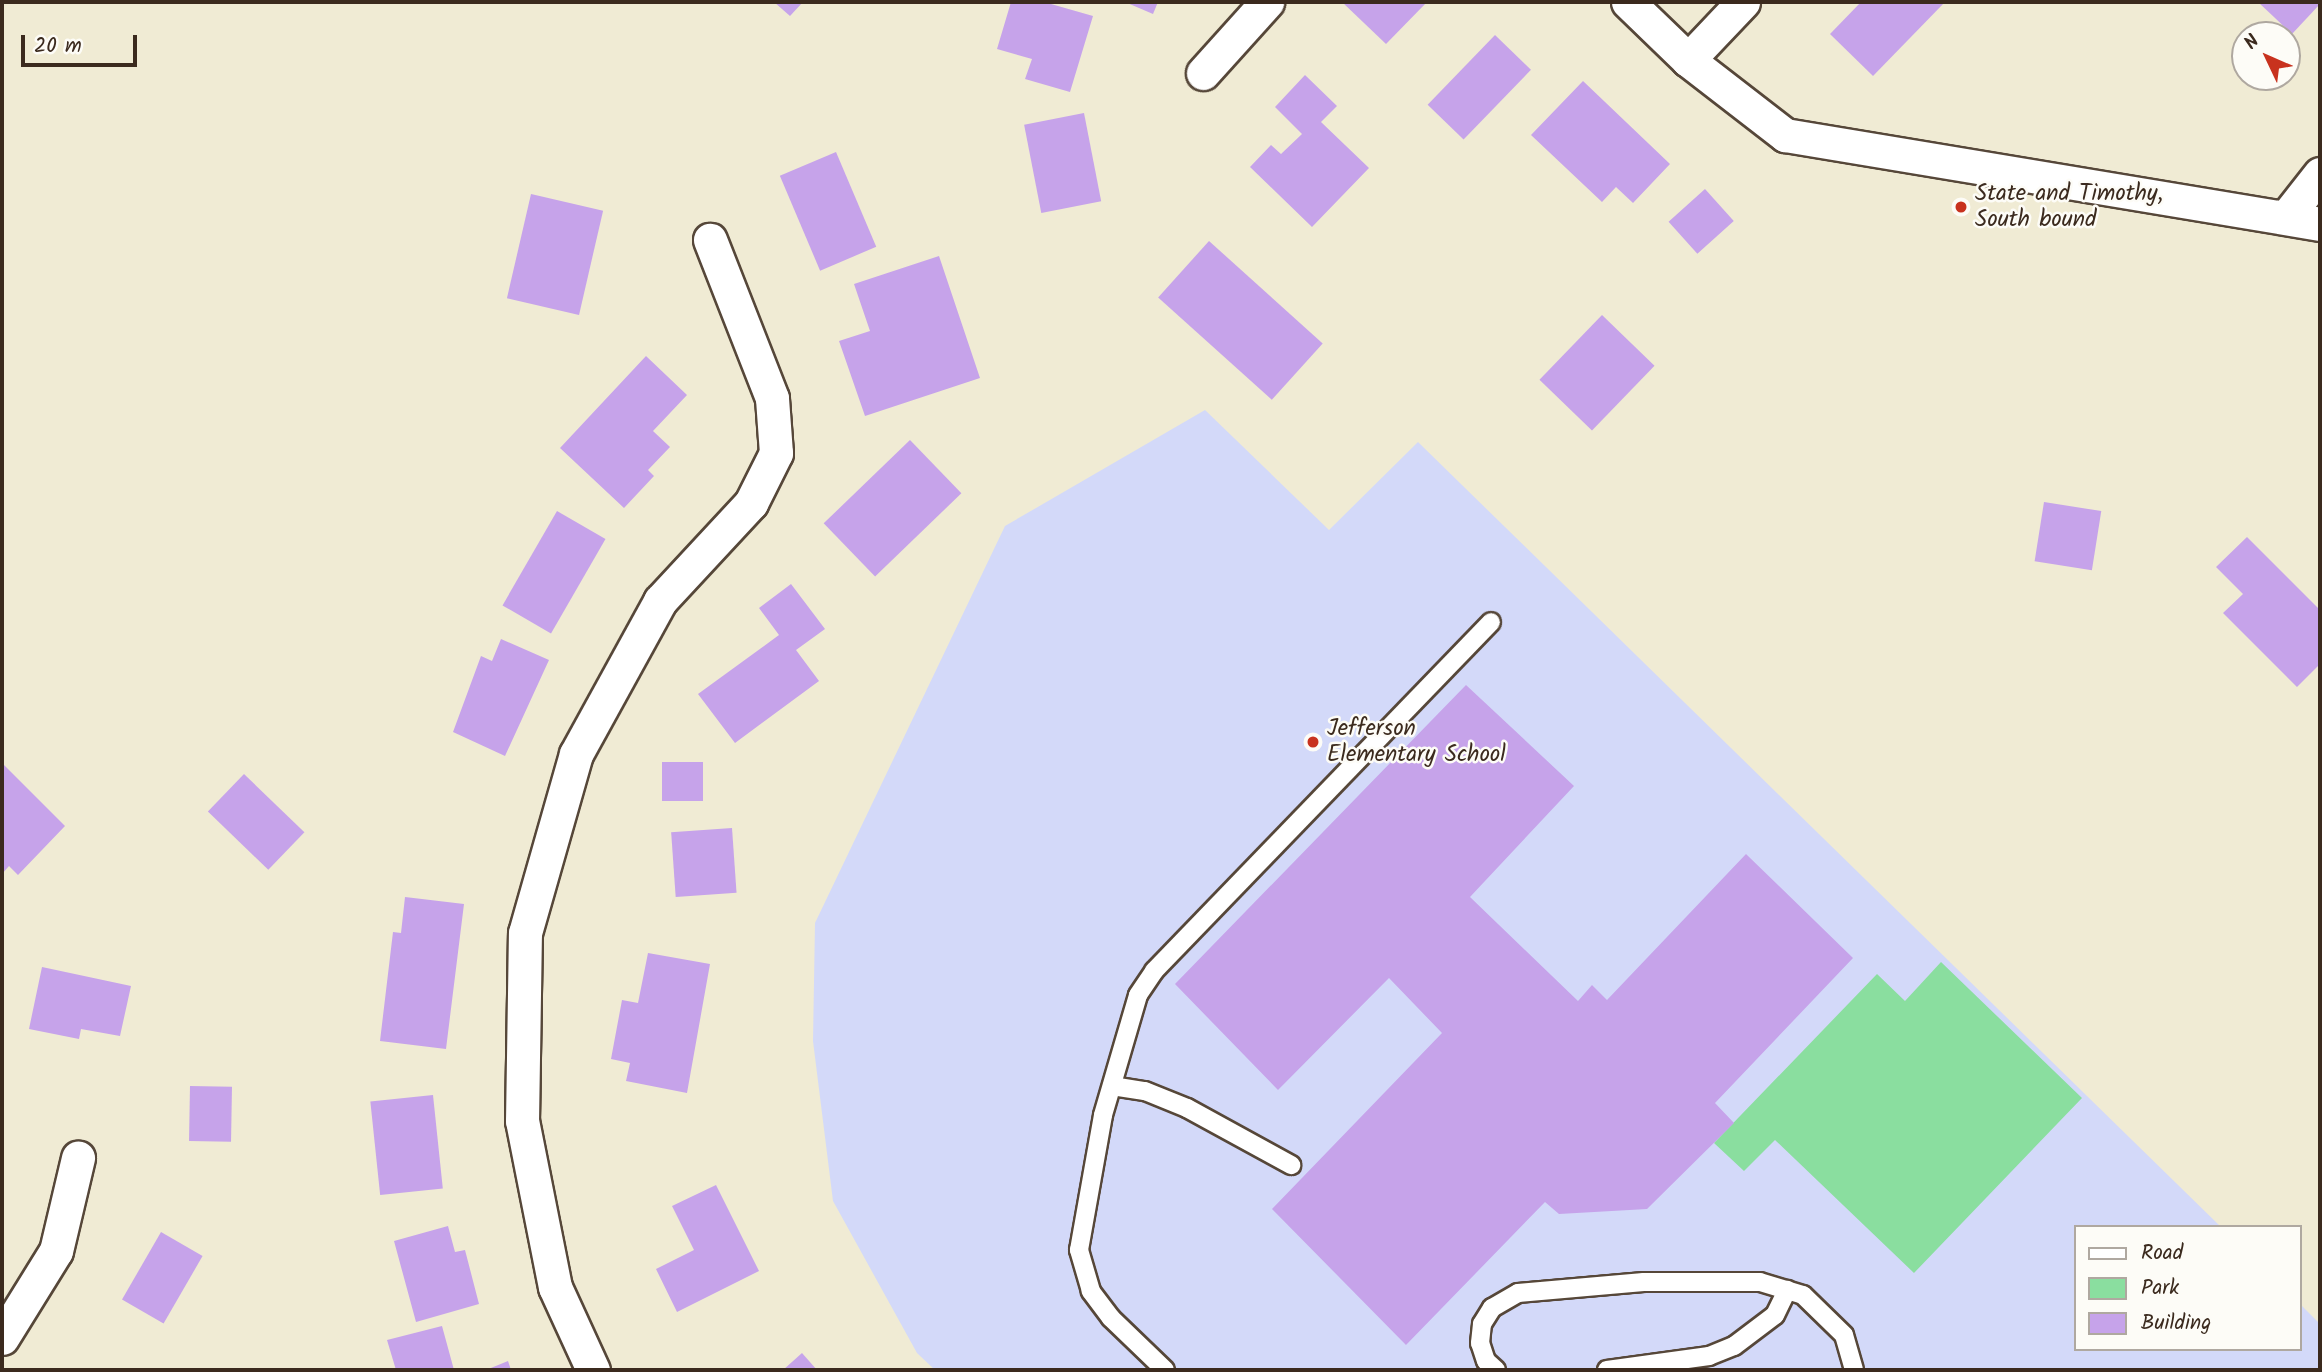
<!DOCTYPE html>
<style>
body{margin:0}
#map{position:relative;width:2322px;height:1372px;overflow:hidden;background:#f0ebd4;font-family:Kalam,sans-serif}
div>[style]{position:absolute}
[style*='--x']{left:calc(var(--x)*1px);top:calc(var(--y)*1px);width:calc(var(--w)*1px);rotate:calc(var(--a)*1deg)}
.built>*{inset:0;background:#d3d9f9}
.green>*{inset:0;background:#8ade9f}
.building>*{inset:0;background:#c6a3ea;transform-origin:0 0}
.roads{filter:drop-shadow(2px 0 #564739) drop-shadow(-2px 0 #564739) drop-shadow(0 2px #564739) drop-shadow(0 -2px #564739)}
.service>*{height:18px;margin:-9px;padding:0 9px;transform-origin:9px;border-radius:9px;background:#fff}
.minor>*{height:33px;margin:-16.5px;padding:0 16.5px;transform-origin:16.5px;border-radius:16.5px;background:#fff}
.dots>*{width:19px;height:19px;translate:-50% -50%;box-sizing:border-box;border:4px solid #fdfcf7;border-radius:50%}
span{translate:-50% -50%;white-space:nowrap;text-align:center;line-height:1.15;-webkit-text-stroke:5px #fdfcf7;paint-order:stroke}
.poi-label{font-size:23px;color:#3b2a1e}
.left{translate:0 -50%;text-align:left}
.frame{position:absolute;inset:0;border:4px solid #3b2a1e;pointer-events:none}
.legend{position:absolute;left:2074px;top:1225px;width:228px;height:126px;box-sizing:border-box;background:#fdfcf7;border:2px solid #afa8a0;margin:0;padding:9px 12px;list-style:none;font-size:21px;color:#3b2a1e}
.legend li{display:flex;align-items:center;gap:14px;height:35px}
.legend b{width:35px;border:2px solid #afa8a0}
.north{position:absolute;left:2231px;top:21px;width:70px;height:70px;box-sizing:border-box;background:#fdfcf7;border:2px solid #afa8a0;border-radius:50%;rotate:314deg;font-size:19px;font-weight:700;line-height:28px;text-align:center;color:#3b2a1e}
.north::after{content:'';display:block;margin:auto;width:24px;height:32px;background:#c8321e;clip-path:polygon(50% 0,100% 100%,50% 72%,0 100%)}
.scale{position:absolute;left:21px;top:35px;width:116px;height:32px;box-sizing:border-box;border:4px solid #3b2a1e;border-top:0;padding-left:9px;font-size:21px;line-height:24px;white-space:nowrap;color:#3b2a1e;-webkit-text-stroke:5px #fdfcf7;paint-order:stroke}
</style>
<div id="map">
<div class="built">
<div style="clip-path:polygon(1205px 410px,1329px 530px,1418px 442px,2221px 1227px,2075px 1227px,2075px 1349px,2299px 1349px,2299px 1303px,2320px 1324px,2320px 1370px,935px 1370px,917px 1353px,833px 1201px,813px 1041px,815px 923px,1005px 526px)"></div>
</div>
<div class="green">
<div style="clip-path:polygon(1941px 962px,2082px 1098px,1914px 1273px,1775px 1140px,1744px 1171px,1714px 1143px,1877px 974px,1905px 1001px)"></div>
</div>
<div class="building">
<div style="clip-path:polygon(774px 2px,803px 2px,790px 16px)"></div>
<div style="clip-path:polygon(1011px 2px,1044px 2px,1093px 16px,1070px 92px,1025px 79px,1032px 59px,997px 49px)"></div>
<div style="clip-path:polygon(1125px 2px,1158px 2px,1153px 14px)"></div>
<div style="clip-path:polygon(1342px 2px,1427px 2px,1386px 44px)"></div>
<div style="clip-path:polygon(1861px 2px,1945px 2px,1873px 76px,1830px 34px)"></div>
<div style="clip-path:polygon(2258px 2px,2320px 2px,2320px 4px,2292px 34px)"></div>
<div style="left:1495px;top:35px;width:50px;height:97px;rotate:44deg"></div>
<div style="clip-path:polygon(1305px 75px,1337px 106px,1321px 122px,1369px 168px,1312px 227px,1250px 167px,1271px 145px,1281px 154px,1302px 134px,1275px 107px)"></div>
<div style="clip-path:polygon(1583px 81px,1670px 164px,1633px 203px,1616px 187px,1602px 202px,1531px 135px)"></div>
<div style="left:1084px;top:113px;width:90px;height:61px;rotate:79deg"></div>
<div style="left:836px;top:152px;width:103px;height:61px;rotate:67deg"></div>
<div style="left:1705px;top:189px;width:43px;height:49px;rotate:48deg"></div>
<div style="left:531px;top:194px;width:74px;height:107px;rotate:13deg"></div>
<div style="left:1209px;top:241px;width:153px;height:76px;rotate:42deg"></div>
<div style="clip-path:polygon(939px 256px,980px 378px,865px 416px,839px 341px,870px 331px,854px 284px)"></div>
<div style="left:1602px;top:315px;width:73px;height:90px;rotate:44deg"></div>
<div style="clip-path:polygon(646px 356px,687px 395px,653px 431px,670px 447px,648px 470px,654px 476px,624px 508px,560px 448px)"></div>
<div style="left:910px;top:440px;width:74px;height:120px;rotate:46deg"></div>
<div style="left:2044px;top:502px;width:58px;height:60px;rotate:9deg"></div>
<div style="left:557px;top:511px;width:56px;height:109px;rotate:30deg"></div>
<div style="clip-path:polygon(2247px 537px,2320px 610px,2320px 664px,2297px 687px,2223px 613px,2243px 594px,2216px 567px)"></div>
<div style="clip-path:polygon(791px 584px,825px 629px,796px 650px,819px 681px,735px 743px,698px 694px,779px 635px,759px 608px)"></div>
<div style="clip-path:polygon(501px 639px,549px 660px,505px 756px,453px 732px,481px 656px,492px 661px)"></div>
<div style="clip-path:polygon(1466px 685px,1574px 786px,1470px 897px,1578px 1001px,1592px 985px,1607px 1000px,1746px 854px,1853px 958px,1715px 1103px,1734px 1123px,1647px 1209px,1559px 1214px,1545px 1202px,1406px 1345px,1272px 1209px,1442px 1033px,1389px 978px,1278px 1090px,1175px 984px)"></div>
<div style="left:662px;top:762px;width:41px;height:39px"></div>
<div style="clip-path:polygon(2px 763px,65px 826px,18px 875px,9px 866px,2px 874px)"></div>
<div style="left:244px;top:774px;width:84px;height:52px;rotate:44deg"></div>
<div style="left:732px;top:828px;width:65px;height:61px;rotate:86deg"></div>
<div style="clip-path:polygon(405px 897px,464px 904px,446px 1049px,380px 1041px,393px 932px,401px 933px)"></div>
<div style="clip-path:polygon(648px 953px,710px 964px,687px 1093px,626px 1081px,630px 1063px,611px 1059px,622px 1000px,638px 1003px)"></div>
<div style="clip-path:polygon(42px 967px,131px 986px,120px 1036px,81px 1029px,79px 1039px,29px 1029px)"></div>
<div style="left:190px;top:1086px;width:42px;height:55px;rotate:1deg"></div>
<div style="left:433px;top:1095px;width:94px;height:63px;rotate:84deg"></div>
<div style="clip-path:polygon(716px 1185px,759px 1271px,677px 1312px,656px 1269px,694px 1250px,672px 1206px)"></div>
<div style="clip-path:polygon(448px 1226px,455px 1252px,465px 1250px,479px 1304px,416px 1322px,394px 1241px)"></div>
<div style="left:161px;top:1232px;width:48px;height:78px;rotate:30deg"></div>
<div style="clip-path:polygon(442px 1326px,454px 1370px,396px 1370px,387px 1340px)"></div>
<div style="clip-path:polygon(802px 1353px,817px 1370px,783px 1370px)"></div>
<div style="clip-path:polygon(508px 1361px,511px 1370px,486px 1370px)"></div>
</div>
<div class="roads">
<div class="service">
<div style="--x:1112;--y:1086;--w:33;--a:9"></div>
<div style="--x:1145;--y:1091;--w:45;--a:22"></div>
<div style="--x:1187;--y:1108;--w:119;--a:28.7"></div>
<div style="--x:1165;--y:1370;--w:75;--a:-136.1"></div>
<div style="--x:1111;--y:1318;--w:34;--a:-127"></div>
<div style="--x:1091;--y:1291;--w:43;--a:-106.3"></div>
<div style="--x:1079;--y:1250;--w:137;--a:-79.9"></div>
<div style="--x:1103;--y:1115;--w:125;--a:-73.7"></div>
<div style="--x:1138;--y:995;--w:29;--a:-56"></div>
<div style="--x:1154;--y:971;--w:485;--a:-46"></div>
<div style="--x:1496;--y:1370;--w:13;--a:-138"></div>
<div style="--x:1486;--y:1361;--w:19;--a:-108"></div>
<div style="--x:1480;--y:1343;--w:19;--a:-84"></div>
<div style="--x:1482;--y:1324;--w:19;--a:-58"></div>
<div style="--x:1492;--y:1308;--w:30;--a:-30"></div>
<div style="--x:1518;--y:1293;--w:126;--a:-5"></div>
<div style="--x:1644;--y:1282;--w:116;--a:0"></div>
<div style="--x:1760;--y:1282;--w:45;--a:16.8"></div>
<div style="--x:1803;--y:1295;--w:57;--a:44.3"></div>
<div style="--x:1844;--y:1335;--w:36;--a:74"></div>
<div style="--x:1607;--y:1370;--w:103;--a:-7.8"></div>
<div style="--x:1709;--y:1356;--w:27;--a:-22"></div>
<div style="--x:1734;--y:1346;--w:51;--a:-37.1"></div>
<div style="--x:1775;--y:1315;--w:28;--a:-64"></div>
</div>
<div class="minor">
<div style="--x:1628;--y:2;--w:83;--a:44"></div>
<div style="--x:1688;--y:60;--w:123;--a:37.7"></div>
<div style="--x:1785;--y:135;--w:542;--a:9.44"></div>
<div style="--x:1688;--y:60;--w:80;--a:-46.5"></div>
<div style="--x:1203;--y:73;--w:96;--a:-48"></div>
<div style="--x:2286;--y:217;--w:55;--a:-51.7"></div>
<div style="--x:2;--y:1338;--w:102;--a:-58.2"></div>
<div style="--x:56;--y:1251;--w:96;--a:-76.7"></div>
<div style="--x:593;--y:1370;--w:91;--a:-114.6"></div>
<div style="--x:555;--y:1287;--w:169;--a:-101.2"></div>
<div style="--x:522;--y:1121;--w:188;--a:-89.1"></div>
<div style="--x:525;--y:933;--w:186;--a:-74.1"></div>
<div style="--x:576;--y:754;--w:175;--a:-61.2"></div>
<div style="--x:660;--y:601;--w:134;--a:-47.1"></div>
<div style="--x:751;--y:503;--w:56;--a:-63.4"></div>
<div style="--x:776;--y:453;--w:55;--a:-94.2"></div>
<div style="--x:772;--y:398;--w:170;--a:-111.4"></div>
</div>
</div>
<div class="dots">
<div style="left:1961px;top:207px;background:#c8321e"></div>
<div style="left:1313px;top:742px;background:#c8321e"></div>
</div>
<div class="poi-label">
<span class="left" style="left:1975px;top:207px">State and Timothy,<br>South bound</span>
<span class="left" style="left:1327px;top:742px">Jefferson<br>Elementary School</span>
</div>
<div class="frame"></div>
<ul class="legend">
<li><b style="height:9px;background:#fff"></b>Road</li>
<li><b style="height:19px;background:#8ade9f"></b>Park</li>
<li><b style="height:19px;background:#c6a3ea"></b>Building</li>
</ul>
<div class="north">N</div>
<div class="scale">20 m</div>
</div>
